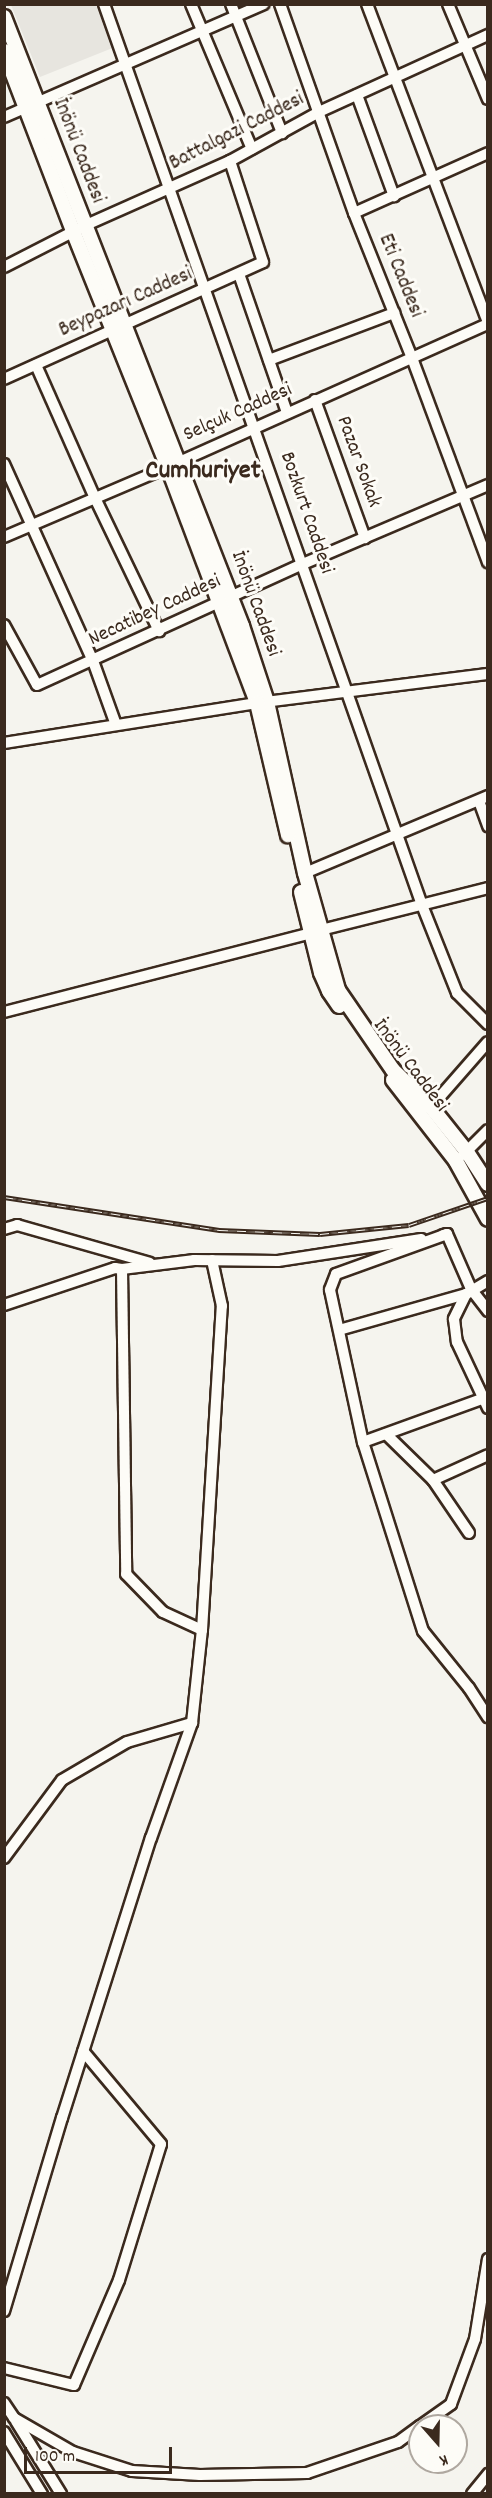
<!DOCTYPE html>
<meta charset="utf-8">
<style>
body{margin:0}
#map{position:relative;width:492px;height:2498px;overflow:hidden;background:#f5f4ee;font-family:Dekko,sans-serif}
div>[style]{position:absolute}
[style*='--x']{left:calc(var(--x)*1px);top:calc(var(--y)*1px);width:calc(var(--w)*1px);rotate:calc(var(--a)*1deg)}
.built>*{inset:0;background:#e7e5df}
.roads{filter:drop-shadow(2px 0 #3b2a1e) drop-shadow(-2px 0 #3b2a1e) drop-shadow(0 2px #3b2a1e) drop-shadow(0 -2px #3b2a1e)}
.minor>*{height:10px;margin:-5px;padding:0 5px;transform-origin:5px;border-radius:5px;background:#fdfcf7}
.major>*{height:14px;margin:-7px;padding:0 7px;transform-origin:7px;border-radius:7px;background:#fdfcf7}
.rail>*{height:5px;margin-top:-2.5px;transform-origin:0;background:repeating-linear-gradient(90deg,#fdfcf7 0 9px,#3b2a1e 0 18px);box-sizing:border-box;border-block:2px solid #3b2a1e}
span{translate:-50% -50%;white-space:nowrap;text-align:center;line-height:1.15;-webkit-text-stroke:6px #fdfcf7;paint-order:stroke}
.street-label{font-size:21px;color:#3b2a1e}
.district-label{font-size:27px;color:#3b2a1e;font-weight:700}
.frame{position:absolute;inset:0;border:6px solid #3b2a1e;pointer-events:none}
.north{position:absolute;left:408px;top:2414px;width:60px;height:60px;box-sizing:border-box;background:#fdfcf7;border:2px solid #afa8a0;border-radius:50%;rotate:160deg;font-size:16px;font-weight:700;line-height:24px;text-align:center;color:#3b2a1e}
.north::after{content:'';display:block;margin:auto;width:21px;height:27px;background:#3b2a1e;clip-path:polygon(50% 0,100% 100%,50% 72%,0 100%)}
.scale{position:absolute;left:24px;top:2447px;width:148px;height:27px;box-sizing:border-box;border:3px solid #3b2a1e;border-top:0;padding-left:8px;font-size:18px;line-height:21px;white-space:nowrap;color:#3b2a1e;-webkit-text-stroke:4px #fdfcf7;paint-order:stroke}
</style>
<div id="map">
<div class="built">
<div style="clip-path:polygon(11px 5px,97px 5px,115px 47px,40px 77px)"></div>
</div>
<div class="roads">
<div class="minor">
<div style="--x:104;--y:4;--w:955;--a:70.56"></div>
<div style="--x:422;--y:905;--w:95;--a:68.3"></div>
<div style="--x:457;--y:993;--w:44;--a:45"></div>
<div style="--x:191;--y:4;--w:157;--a:67.2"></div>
<div style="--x:231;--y:4;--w:139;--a:68.4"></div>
<div style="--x:280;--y:4;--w:222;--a:70.5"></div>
<div style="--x:354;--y:213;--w:156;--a:68.2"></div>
<div style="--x:412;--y:358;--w:218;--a:69.6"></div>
<div style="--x:367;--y:4;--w:340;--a:69.2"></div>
<div style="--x:448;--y:4;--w:103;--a:67.2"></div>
<div style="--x:357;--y:95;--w:108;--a:69.9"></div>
<div style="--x:4;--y:117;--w:283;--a:-23.5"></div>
<div style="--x:354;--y:213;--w:147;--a:-24.1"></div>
<div style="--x:4;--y:267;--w:90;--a:-27.1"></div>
<div style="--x:84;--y:226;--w:160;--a:-24"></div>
<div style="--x:230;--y:161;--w:102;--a:-28.8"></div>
<div style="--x:319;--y:112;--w:186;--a:-24.5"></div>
<div style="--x:239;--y:274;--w:147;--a:70.9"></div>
<div style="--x:269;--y:360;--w:134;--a:-20.6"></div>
<div style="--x:36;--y:365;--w:145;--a:66.1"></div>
<div style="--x:95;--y:498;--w:148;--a:64.3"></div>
<div style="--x:4;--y:379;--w:284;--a:-24.3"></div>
<div style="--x:263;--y:262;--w:106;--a:-108.1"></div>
<div style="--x:315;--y:400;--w:147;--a:70.1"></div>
<div style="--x:4;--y:464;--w:216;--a:65.7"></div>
<div style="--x:93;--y:661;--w:68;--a:70.2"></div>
<div style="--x:4;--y:537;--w:178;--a:-23.1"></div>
<div style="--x:168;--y:467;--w:350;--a:-24.1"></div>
<div style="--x:4;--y:625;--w:68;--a:61.2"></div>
<div style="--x:37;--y:685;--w:292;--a:-24.5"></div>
<div style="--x:303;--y:564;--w:201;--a:-23.1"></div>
<div style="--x:4;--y:743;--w:256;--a:-9"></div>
<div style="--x:257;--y:703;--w:233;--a:-7.2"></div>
<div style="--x:479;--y:801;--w:27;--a:70"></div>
<div style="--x:305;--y:873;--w:199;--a:-22.8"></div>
<div style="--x:321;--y:930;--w:172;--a:-14.1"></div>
<div style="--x:4;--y:1012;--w:317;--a:-14.4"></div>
<div style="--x:431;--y:1107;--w:86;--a:-48.8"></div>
<div style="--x:463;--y:1155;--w:35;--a:-45"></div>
<div style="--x:4;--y:1229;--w:14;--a:-17"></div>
<div style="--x:17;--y:1225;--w:138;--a:15.9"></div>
<div style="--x:447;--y:1234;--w:118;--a:160.2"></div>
<div style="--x:336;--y:1274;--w:17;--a:111"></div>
<div style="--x:330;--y:1290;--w:156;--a:77.8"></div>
<div style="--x:363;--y:1442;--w:198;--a:72.4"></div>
<div style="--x:423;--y:1631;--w:73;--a:51.1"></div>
<div style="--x:469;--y:1688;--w:35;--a:57"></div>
<div style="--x:443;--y:1235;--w:4;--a:-14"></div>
<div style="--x:447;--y:1234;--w:60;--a:66.4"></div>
<div style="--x:471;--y:1289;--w:28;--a:52"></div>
<div style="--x:122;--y:1269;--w:305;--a:89.2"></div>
<div style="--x:126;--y:1574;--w:53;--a:45.8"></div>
<div style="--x:163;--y:1612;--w:43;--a:24.8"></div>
<div style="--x:488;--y:1281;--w:26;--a:149"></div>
<div style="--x:466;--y:1294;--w:28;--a:116"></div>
<div style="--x:454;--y:1319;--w:23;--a:83"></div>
<div style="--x:457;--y:1342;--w:73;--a:64.8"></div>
<div style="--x:4;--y:1305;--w:117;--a:-18.4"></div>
<div style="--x:115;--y:1268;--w:7;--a:8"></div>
<div style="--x:122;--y:1269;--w:73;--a:-7.1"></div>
<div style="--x:194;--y:1260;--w:84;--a:0.7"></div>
<div style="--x:278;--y:1261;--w:145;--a:-8.7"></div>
<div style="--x:339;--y:1330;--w:132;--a:-15.8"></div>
<div style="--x:386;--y:1434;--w:66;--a:44.4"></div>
<div style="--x:433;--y:1480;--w:64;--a:55.8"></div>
<div style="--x:363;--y:1442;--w:127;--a:-19.9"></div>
<div style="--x:433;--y:1480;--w:60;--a:-24.4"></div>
<div style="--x:4;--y:1858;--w:97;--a:-53.4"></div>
<div style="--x:62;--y:1780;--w:75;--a:-30.3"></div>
<div style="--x:127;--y:1742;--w:68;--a:-16.3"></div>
<div style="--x:192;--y:1723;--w:94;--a:-83.9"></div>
<div style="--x:202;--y:1630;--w:325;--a:-86.5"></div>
<div style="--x:222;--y:1306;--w:47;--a:-102.3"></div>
<div style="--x:4;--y:2311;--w:202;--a:-73.3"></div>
<div style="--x:62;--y:2118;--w:294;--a:-72.4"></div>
<div style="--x:151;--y:1838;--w:122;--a:-70.4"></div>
<div style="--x:4;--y:2368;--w:72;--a:13.7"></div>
<div style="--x:74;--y:2385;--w:114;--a:-66.8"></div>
<div style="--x:119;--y:2280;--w:142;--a:-72.8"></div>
<div style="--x:161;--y:2144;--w:121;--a:-130"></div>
<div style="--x:4;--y:2403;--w:18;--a:56"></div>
<div style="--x:14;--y:2418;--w:68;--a:30"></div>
<div style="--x:73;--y:2452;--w:62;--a:17.9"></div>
<div style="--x:132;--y:2471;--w:68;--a:3.4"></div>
<div style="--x:200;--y:2475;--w:107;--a:-1.1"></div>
<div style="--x:307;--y:2473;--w:96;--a:-18.8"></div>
<div style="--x:398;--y:2442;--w:27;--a:-36"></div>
<div style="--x:16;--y:2421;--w:86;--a:58.3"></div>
<div style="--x:420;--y:2426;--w:38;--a:-35"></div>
<div style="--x:451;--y:2404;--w:69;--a:-69.7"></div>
<div style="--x:475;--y:2339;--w:81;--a:-80.8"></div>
<div style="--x:4;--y:2432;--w:73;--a:58.5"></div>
<div style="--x:472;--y:2494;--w:26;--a:-51"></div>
</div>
<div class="major">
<div style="--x:4;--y:17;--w:654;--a:68.65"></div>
<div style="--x:242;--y:626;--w:80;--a:71.8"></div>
<div style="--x:267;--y:702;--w:175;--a:77.5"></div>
<div style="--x:305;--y:873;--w:122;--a:74.2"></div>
<div style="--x:338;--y:990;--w:97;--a:55.5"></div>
<div style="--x:393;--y:1070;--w:53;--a:44.2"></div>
<div style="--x:431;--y:1107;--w:58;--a:51.3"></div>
<div style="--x:467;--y:1152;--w:38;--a:57"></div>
<div style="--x:4;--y:51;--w:193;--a:69"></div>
<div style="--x:73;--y:231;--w:254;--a:68.1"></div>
<div style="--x:168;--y:467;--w:252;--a:69.3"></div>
<div style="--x:257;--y:703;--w:136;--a:76.8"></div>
<div style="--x:301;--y:892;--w:83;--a:76.1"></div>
<div style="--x:321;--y:973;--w:20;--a:66"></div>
<div style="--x:329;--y:991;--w:18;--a:56"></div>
<div style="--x:393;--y:1080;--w:103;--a:52.1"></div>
<div style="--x:456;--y:1161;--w:66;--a:61.1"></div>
</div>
</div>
<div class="rail">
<div style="--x:4;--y:1197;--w:218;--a:8.7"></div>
<div style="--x:219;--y:1230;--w:101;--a:2.3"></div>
<div style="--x:320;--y:1234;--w:89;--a:-5.8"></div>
<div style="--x:409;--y:1225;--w:83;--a:-18.9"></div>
</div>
<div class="street-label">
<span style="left:237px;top:132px;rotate:-27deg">Battalgazi Caddesi</span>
<span style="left:78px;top:151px;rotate:69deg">İnönü Caddesi</span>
<span style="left:400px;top:276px;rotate:68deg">Eti Caddesi</span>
<span style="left:126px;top:303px;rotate:-24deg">Beypazarı Caddesi</span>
<span style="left:238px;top:413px;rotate:-24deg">Selçuk Caddesi</span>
<span style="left:358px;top:462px;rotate:70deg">Pazar Sokak</span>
<span style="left:306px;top:513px;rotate:71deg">Bozkurt Caddesi</span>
<span style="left:255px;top:604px;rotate:70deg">İnönü Caddesi</span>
<span style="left:155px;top:611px;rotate:-25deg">Necatibey Caddesi</span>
<span style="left:410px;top:1066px;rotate:53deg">İnönü Caddesi</span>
</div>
<div class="district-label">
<span style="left:203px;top:472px">Cumhuriyet</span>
</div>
<div class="frame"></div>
<div class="north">K</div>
<div class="scale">100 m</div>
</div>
